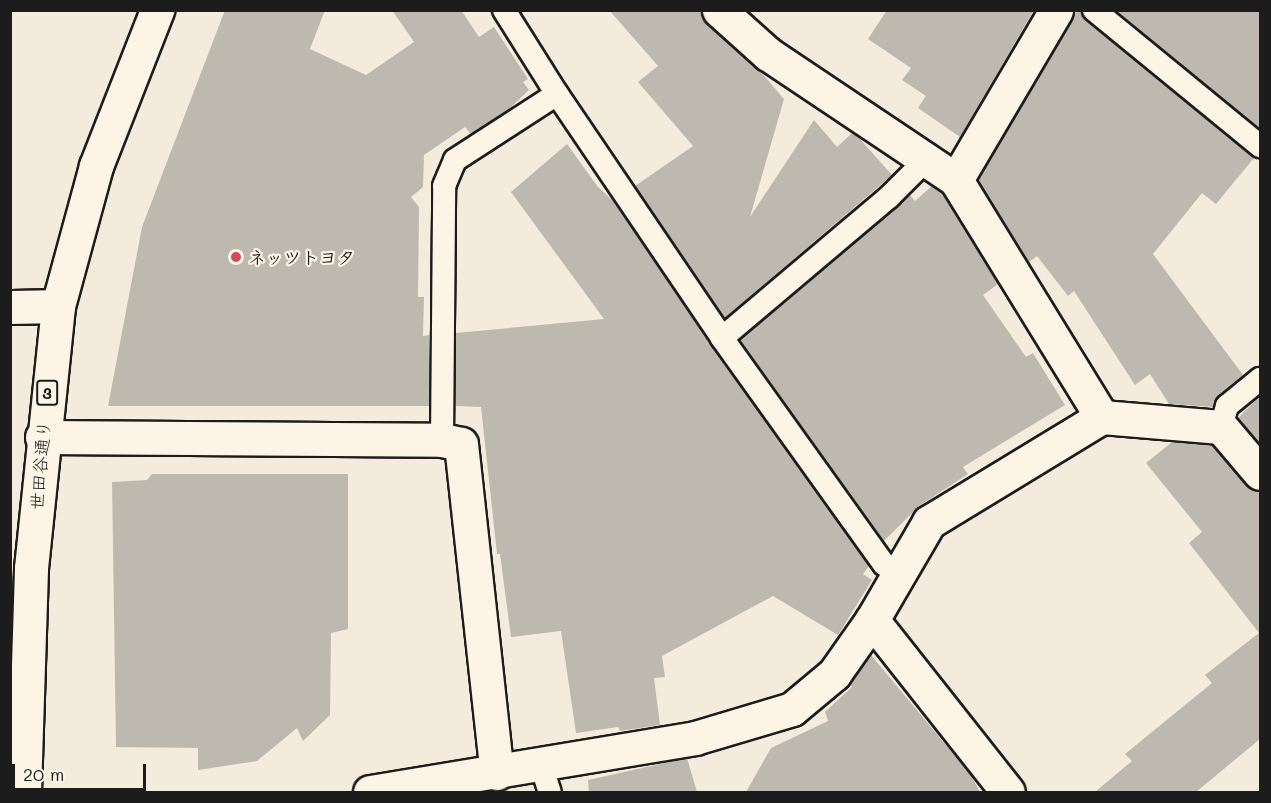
<!DOCTYPE html>
<meta charset="utf-8">
<style>
body{margin:0}
#map{position:relative;width:1271px;height:803px;overflow:hidden;background:#f3ecdd;font-family:Mali,"Klee One",sans-serif}
div>[style]{position:absolute}
[style*='--x']{left:calc(var(--x)*1px);top:calc(var(--y)*1px);width:calc(var(--w)*1px);rotate:calc(var(--a)*1deg)}
.building>*{inset:0;background:#beb9ae}
.roads{filter:drop-shadow(2px 0 #1c1c1c) drop-shadow(-2px 0 #1c1c1c) drop-shadow(0 2px #1c1c1c) drop-shadow(0 -2px #1c1c1c)}
.service>*{height:22px;margin:-11px;padding:0 11px;transform-origin:11px;border-radius:11px;background:#fcf5e5}
.minor>*{height:33px;margin:-16.5px;padding:0 16.5px;transform-origin:16.5px;border-radius:16.5px;background:#fcf5e5}
.primary>*{height:33px;margin:-16.5px;padding:0 16.5px;transform-origin:16.5px;border-radius:16.5px;background:#fcf5e5}
.dots>*{width:16px;height:16px;translate:-50% -50%;box-sizing:border-box;border:3px solid #fcf5e5;border-radius:50%}
span{translate:-50% -50%;white-space:nowrap;text-align:center;line-height:1.15;-webkit-text-stroke:4.5px #fcf5e5;paint-order:stroke}
.shield-label span{padding:2px 4px;background:#fcf5e5;border:2px solid;border-radius:4px;-webkit-text-stroke-width:0}
.shield-label{font-size:16px;color:#1c1c1c;font-weight:700}
.poi-label{font-size:18px;color:#1c1c1c;font-weight:700}
.left{translate:0 -50%;text-align:left}
.street-label{font-size:18px;color:#1c1c1c}
.frame{position:absolute;inset:0;border:12px solid #1c1c1c;pointer-events:none}
.scale{position:absolute;left:12px;top:764px;width:134px;height:27px;box-sizing:border-box;border:3px solid #1c1c1c;border-top:0;padding-left:8px;font-size:18px;line-height:21px;white-space:nowrap;color:#1c1c1c;-webkit-text-stroke:4px #fcf5e5;paint-order:stroke}
</style>
<div id="map">
<div class="building">
<div style="clip-path:polygon(225px 10px,325px 10px,310px 49px,366px 75px,414px 42px,392px 10px,461px 10px,479px 37px,494px 27px,528px 79px,523px 82px,529px 90px,509px 109px,471px 134px,465px 127px,424px 155px,423px 187px,411px 197px,419px 207px,418px 297px,424px 297px,423px 336px,429px 335px,429px 406px,108px 406px,142px 227px)"></div>
<div style="clip-path:polygon(609px 10px,701px 10px,706px 24px,761px 72px,784px 99px,750px 217px,814px 120px,837px 147px,852px 133px,859px 138px,892px 175px,725px 318px,635px 186px,693px 146px,638px 82px,658px 66px)"></div>
<div style="clip-path:polygon(887px 10px,1034px 10px,960px 137px,918px 108px,926px 96px,902px 80px,911px 68px,868px 39px)"></div>
<div style="clip-path:polygon(1075px 10px,1081px 10px,1085px 20px,1254px 158px,1216px 204px,1202px 193px,1153px 254px,1243px 375px,1218px 396px,1213px 407px,1169px 404px,1150px 374px,1135px 385px,1074px 291px,1068px 296px,1037px 256px,1029px 262px,978px 180px)"></div>
<div style="clip-path:polygon(1116px 10px,1260px 10px,1260px 129px)"></div>
<div style="clip-path:polygon(567px 144px,598px 187px,613px 201px,869px 566px,863px 574px,872px 580px,838px 635px,773px 596px,662px 656px,665px 677px,654px 678px,660px 725px,620px 731px,618px 727px,576px 733px,561px 631px,511px 637px,500px 554px,497px 554px,481px 407px,456px 406px,456px 333px,604px 319px,511px 192px)"></div>
<div style="clip-path:polygon(932px 186px,942px 193px,998px 284px,983px 295px,1026px 357px,1033px 353px,1065px 405px,963px 467px,968px 474px,919px 506px,884px 541px,740px 340px,910px 195px,915px 201px)"></div>
<div style="clip-path:polygon(1259px 397px,1260px 399px,1260px 445px,1238px 418px)"></div>
<div style="clip-path:polygon(1172px 442px,1212px 445px,1246px 485px,1260px 491px,1260px 739px,1196px 792px,1095px 792px,1132px 761px,1125px 754px,1212px 683px,1205px 675px,1259px 633px,1189px 543px,1202px 532px,1146px 463px)"></div>
<div style="clip-path:polygon(152px 474px,348px 474px,348px 629px,331px 633px,330px 715px,303px 741px,297px 728px,257px 761px,198px 770px,198px 748px,116px 747px,112px 482px,147px 480px)"></div>
<div style="clip-path:polygon(871px 655px,970px 774px,980px 792px,746px 792px,771px 748px,828px 721px,825px 712px,852px 687px,850px 684px)"></div>
<div style="clip-path:polygon(687px 758px,697px 792px,589px 792px,588px 780px)"></div>
</div>
<div class="roads">
<div class="service">
<div style="--x:504;--y:10;--w:99;--a:57.8"></div>
<div style="--x:1094;--y:10;--w:215;--a:39.3"></div>
<div style="--x:722;--y:338;--w:219;--a:-40.2"></div>
<div style="--x:889;--y:197;--w:54;--a:-45"></div>
<div style="--x:1221;--y:427;--w:22;--a:-74"></div>
<div style="--x:1227;--y:406;--w:43;--a:-39.3"></div>
<div style="--x:442;--y:440;--w:254;--a:-89.5"></div>
<div style="--x:444;--y:186;--w:28;--a:-67"></div>
<div style="--x:455;--y:160;--w:121;--a:-32.9"></div>
<div style="--x:557;--y:94;--w:295;--a:55.9"></div>
<div style="--x:722;--y:338;--w:278;--a:54.4"></div>
<div style="--x:884;--y:564;--w:19;--a:39"></div>
<div style="--x:541;--y:765;--w:28;--a:72"></div>
</div>
<div class="minor">
<div style="--x:719;--y:10;--w:66;--a:41.9"></div>
<div style="--x:768;--y:54;--w:226;--a:33.8"></div>
<div style="--x:956;--y:180;--w:278;--a:58.4"></div>
<div style="--x:956;--y:180;--w:197;--a:-59.5"></div>
<div style="--x:10;--y:307;--w:48;--a:-1.2"></div>
<div style="--x:42;--y:437;--w:400;--a:0.4"></div>
<div style="--x:442;--y:440;--w:19;--a:12"></div>
<div style="--x:461;--y:444;--w:331;--a:83.8"></div>
<div style="--x:872;--y:620;--w:219;--a:51.7"></div>
<div style="--x:370;--y:792;--w:329;--a:-9.4"></div>
<div style="--x:695;--y:738;--w:101;--a:-16.6"></div>
<div style="--x:792;--y:709;--w:55;--a:-39.8"></div>
<div style="--x:834;--y:674;--w:66;--a:-54.9"></div>
<div style="--x:872;--y:620;--w:113;--a:-59.8"></div>
<div style="--x:929;--y:522;--w:202;--a:-31.3"></div>
<div style="--x:1102;--y:417;--w:119;--a:4.8"></div>
<div style="--x:1221;--y:427;--w:60;--a:49.7"></div>
</div>
<div class="primary">
<div style="--x:24;--y:792;--w:224;--a:-88.2"></div>
<div style="--x:31;--y:568;--w:263;--a:-84.1"></div>
<div style="--x:58;--y:306;--w:145;--a:-74.8"></div>
<div style="--x:96;--y:166;--w:168;--a:-68.6"></div>
</div>
</div>
<div class="dots">
<div style="left:236px;top:257px;background:#d1495b"></div>
</div>
<div class="shield-label">
<span style="left:47px;top:393px">3</span>
</div>
<div class="poi-label">
<span class="left" style="left:248px;top:257px">ネッツトヨタ</span>
</div>
<div class="street-label">
<span style="left:40px;top:465px;rotate:-85deg">世田谷通り</span>
</div>
<div class="frame"></div>
<div class="scale">20 m</div>
</div>
